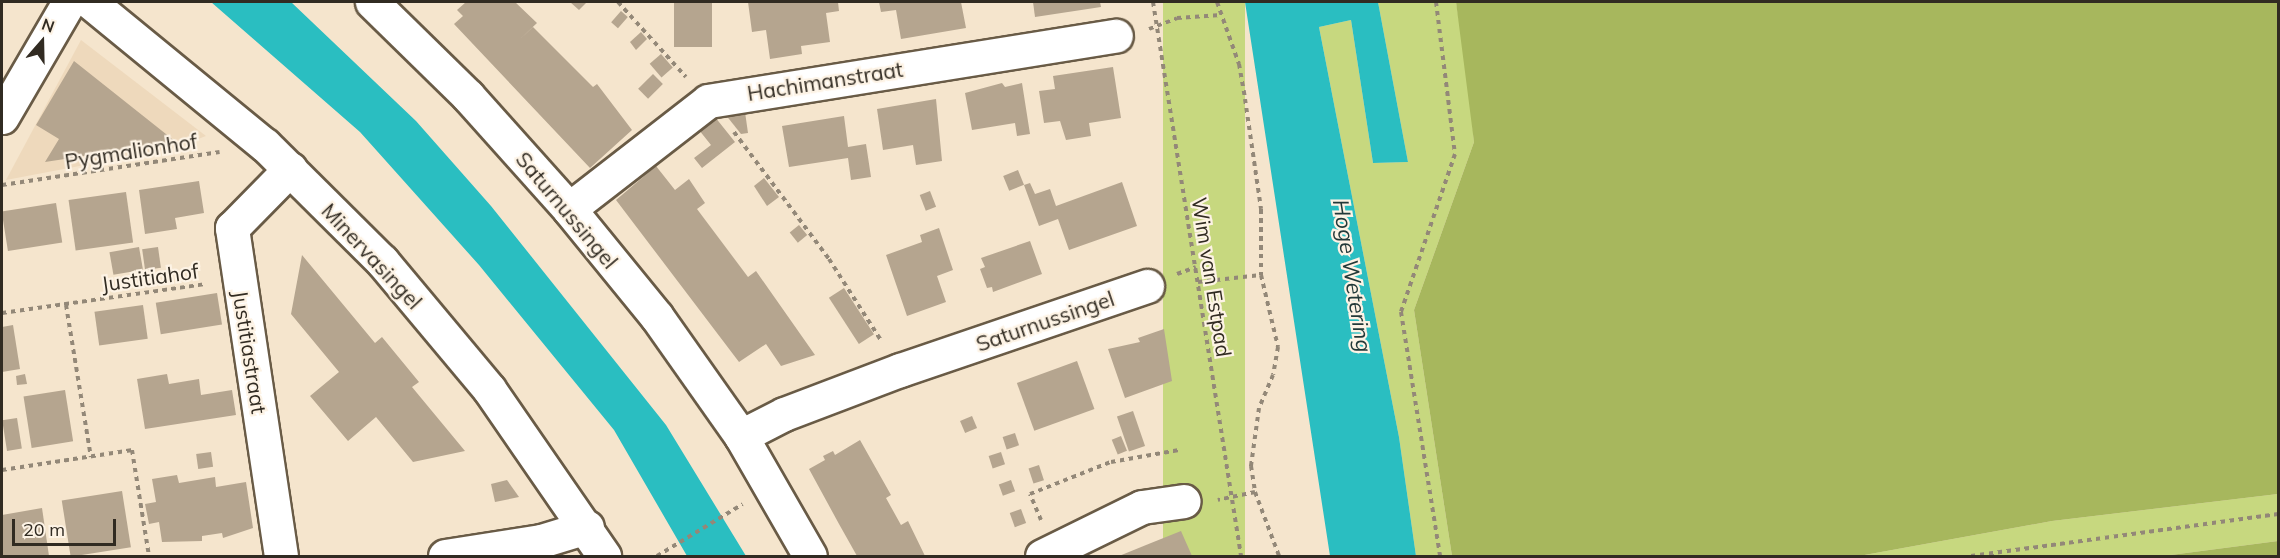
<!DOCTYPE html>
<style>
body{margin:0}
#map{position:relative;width:2280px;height:558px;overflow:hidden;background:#f5e5cd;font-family:Mulish,sans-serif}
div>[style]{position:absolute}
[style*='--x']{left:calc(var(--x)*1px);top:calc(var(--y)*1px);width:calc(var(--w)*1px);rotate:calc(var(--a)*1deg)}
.built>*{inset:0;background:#eed9bc}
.green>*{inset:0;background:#c7d87f;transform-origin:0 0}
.forest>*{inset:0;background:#a7b75d}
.water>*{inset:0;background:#2abec1}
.building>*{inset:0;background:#b5a58f;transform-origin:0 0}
.path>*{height:4px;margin-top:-2px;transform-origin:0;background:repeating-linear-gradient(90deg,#938878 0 4.5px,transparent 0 9px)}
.roads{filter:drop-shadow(2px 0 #695b46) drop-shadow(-2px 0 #695b46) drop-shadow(0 2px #695b46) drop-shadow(0 -2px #695b46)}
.minor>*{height:33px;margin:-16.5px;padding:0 16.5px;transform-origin:16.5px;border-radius:16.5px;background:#fff}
span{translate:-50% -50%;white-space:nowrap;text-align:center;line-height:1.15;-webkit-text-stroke:4.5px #fdf3e5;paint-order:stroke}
.street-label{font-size:21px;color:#312b22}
.water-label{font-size:22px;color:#223939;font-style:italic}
.frame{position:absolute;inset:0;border:3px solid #312b22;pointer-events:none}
.north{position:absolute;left:12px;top:12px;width:60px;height:60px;-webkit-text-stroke:4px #fdf3e5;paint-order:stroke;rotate:20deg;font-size:16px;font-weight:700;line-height:24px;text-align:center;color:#312b22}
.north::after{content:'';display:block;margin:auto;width:21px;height:27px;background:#312b22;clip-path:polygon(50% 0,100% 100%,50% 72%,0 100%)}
.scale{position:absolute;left:12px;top:519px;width:104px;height:27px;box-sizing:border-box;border:3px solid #312b22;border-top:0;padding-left:8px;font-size:18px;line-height:21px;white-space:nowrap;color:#312b22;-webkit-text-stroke:4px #fdf3e5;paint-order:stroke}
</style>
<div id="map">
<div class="built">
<div style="clip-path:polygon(81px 40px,206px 136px,174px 148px,6px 180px)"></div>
</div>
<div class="green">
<div style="left:1163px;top:2px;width:82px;height:561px"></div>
<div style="clip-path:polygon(1378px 2px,1456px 2px,1468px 75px,1474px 142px,1414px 310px,1452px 556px,1416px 556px,1399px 437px,1319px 27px,1351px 20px,1373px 163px,1408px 162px)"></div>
<div style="clip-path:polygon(2278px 494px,2278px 541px,2163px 556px,1859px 556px,2052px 521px)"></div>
</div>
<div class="forest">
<div style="clip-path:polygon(1456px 2px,2278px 2px,2278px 494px,2052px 521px,1859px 556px,1452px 556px,1414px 310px,1474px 142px)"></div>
<div style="clip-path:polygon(2278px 541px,2278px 556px,2163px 556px)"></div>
</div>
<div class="water">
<div style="clip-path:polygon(211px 2px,291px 2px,416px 121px,491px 206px,666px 425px,746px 556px,687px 556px,614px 430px,479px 265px,360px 132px)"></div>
<div style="clip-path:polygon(1245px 2px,1378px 2px,1408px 162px,1373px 163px,1351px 20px,1319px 27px,1399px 437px,1416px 556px,1330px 556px)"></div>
</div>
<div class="building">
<div style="clip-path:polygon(466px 2px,515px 2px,537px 23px,517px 42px,533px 27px,593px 87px,597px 84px,632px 130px,590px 168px,454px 24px,463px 16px,457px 10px)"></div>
<div style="clip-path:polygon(570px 2px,587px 2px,579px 10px)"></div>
<div style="left:674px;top:2px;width:38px;height:45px"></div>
<div style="clip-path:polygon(748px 2px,838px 2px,839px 11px,826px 13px,830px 42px,801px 46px,802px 54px,770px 59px,766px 30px,752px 32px)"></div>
<div style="clip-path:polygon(879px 2px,961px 2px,966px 28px,901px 39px,896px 10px,881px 12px)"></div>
<div style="clip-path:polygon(1033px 2px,1100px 2px,1101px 7px,1035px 17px)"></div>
<div style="left:621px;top:11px;width:9px;height:15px;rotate:41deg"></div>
<div style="clip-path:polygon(641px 32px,647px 39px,636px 50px,630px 42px)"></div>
<div style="left:661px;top:54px;width:18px;height:15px;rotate:49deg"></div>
<div style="clip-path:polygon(74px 61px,176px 142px,45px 162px,59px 139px,36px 125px)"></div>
<div style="clip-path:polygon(1113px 67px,1121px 118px,1089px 123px,1091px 136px,1066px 140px,1060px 121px,1044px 123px,1039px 91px,1055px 89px,1053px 76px)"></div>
<div style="left:653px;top:74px;width:14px;height:21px;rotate:45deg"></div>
<div style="clip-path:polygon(1002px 83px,1005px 87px,1022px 83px,1030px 134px,1017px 136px,1015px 123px,972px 130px,965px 93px)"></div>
<div style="clip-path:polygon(936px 99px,942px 161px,916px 165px,913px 145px,883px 150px,877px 109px)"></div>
<div style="clip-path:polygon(745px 112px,748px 133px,741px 134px,725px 114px)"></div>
<div style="clip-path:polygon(844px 116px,848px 147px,866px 144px,871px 177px,851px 180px,848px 158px,789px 167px,782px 126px)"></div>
<div style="clip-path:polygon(715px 117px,735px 142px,702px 168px,694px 158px,711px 145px,699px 130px)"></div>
<div style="clip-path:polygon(656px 166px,675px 190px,689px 179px,705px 203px,697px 209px,748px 277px,756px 271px,815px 355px,781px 366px,766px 344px,739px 362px,616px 200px)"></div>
<div style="left:1018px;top:170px;width:16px;height:16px;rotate:68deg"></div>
<div style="clip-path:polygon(764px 178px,779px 197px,767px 206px,754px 186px)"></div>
<div style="clip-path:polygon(199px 181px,204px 213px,175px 218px,177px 229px,145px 234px,139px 190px)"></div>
<div style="clip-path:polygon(1122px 182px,1137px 226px,1069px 250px,1058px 219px,1039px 226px,1024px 185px,1030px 183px,1035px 194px,1050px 189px,1056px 206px)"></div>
<div style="left:930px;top:191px;width:17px;height:11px;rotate:69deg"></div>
<div style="left:126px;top:192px;width:51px;height:58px;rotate:82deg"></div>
<div style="left:56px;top:203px;width:40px;height:55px;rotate:81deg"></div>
<div style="left:799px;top:225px;width:13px;height:12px;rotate:51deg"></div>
<div style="clip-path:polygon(939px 228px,953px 270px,937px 276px,946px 302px,907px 316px,886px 255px,922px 242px,920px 235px)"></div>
<div style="clip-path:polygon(1030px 241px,1042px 274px,993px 292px,992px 287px,987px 288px,980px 269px,985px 267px,981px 258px)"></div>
<div style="left:139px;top:247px;width:23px;height:30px;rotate:80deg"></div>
<div style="left:158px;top:247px;width:21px;height:16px;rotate:82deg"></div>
<div style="clip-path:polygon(302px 255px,375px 343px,382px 337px,419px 382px,412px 387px,465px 451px,413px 462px,376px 417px,348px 441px,310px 396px,339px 372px,291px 314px)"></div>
<div style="left:844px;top:288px;width:55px;height:18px;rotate:57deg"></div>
<div style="left:217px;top:293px;width:32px;height:62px;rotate:81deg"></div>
<div style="left:143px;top:305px;width:34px;height:49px;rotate:82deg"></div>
<div style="clip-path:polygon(13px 325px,20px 369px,2px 372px,2px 327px)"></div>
<div style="clip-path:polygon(1164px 329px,1172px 381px,1125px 398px,1108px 349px,1140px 342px,1138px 338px)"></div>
<div style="left:1077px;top:361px;width:51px;height:64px;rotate:70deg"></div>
<div style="clip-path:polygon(25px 374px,27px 384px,17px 385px,16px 376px)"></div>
<div style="clip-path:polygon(167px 374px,169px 384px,199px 379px,201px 395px,232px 390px,236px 415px,145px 429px,137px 379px)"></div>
<div style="left:65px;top:390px;width:52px;height:42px;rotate:81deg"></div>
<div style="left:1133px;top:411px;width:37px;height:17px;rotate:71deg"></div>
<div style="left:972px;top:416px;width:13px;height:13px;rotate:67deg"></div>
<div style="left:17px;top:418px;width:31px;height:15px;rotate:81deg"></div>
<div style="left:1015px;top:433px;width:13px;height:13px;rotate:72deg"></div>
<div style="left:1121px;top:436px;width:16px;height:10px;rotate:68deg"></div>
<div style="clip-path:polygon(860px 440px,891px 495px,886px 498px,901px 525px,908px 521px,925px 556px,857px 556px,839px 524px,809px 469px,825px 460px,823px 456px,833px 451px,835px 455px)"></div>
<div style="left:211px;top:452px;width:15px;height:15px;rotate:82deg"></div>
<div style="left:1001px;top:452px;width:13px;height:13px;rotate:72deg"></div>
<div style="left:1039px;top:465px;width:16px;height:11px;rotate:72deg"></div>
<div style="clip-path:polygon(177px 475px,179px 483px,215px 477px,216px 487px,246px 482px,253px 528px,223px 538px,222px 533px,202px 536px,202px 541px,162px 542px,159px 522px,149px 524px,145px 504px,156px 502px,152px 479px)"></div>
<div style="clip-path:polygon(507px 480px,519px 497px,495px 502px,491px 484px)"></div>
<div style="left:1011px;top:480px;width:12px;height:13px;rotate:70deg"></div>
<div style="left:122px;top:491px;width:57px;height:61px;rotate:81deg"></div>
<div style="clip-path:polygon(42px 508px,49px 556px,2px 556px,2px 515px)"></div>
<div style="left:1021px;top:509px;width:15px;height:12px;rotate:70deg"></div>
<div style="clip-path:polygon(1181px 531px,1192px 556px,1119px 556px,1151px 543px)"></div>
</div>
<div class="path">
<div style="--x:618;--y:2;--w:101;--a:47.8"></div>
<div style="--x:1153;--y:2;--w:561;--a:80.97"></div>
<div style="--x:1217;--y:2;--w:66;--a:70.5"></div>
<div style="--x:1239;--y:64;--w:36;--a:80"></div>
<div style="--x:1245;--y:99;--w:111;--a:81.7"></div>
<div style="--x:1261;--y:209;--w:66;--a:90"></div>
<div style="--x:1261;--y:275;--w:74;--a:76.7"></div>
<div style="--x:1278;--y:347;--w:28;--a:100"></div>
<div style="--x:1273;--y:375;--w:36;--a:113"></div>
<div style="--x:1259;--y:408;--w:59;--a:97.9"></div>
<div style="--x:1251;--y:466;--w:26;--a:81"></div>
<div style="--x:1255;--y:492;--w:38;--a:168"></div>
<div style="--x:1436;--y:2;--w:153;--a:82.9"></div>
<div style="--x:1455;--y:154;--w:167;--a:108.9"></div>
<div style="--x:1401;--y:312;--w:247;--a:80.9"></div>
<div style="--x:1149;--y:29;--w:30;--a:-21"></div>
<div style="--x:1177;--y:18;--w:44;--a:-3.9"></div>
<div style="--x:734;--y:132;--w:159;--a:53.2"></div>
<div style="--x:829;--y:259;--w:98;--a:57.4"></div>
<div style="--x:2;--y:185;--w:220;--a:-8.6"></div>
<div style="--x:1177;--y:274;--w:20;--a:-20"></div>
<div style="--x:1198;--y:282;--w:63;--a:-6.3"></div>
<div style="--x:66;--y:305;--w:154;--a:80.7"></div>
<div style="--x:2;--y:313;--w:205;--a:-8.1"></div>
<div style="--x:2;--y:470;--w:132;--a:-8.7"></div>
<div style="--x:132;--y:450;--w:107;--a:80.9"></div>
<div style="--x:1255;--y:492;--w:68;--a:69.4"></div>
<div style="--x:1041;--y:520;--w:28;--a:-113"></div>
<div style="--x:1030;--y:494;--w:87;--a:-21.6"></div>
<div style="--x:1111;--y:462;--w:69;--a:-10"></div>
<div style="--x:657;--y:556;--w:100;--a:-31.2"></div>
<div style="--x:1971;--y:556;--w:310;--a:-7.8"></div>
</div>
<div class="roads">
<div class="minor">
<div style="--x:90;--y:2;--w:226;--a:39.3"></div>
<div style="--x:265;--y:145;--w:165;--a:44.8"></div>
<div style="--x:382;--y:261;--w:167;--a:50.1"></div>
<div style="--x:489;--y:389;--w:203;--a:55.4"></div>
<div style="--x:372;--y:2;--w:134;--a:44.4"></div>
<div style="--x:468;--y:96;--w:152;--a:48.2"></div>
<div style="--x:569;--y:209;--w:139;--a:50.8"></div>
<div style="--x:657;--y:317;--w:146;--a:54.8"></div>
<div style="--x:741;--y:436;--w:138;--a:60.1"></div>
<div style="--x:2;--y:117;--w:133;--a:-59.8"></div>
<div style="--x:569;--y:209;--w:176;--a:-37.8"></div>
<div style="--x:708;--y:101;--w:413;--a:-9.1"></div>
<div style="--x:741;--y:436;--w:48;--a:-27.1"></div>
<div style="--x:784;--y:414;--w:124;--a:-20.8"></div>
<div style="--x:900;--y:370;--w:261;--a:-18.8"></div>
<div style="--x:281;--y:556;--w:332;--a:-98.5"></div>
<div style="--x:232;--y:228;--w:83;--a:-45.5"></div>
<div style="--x:445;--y:556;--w:97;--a:-8.9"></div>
<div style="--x:541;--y:541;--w:48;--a:-16.9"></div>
<div style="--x:1042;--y:556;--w:111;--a:-26.1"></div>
<div style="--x:1142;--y:507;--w:42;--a:-8.1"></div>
</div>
</div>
<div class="street-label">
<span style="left:825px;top:81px;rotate:-9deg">Hachimanstraat</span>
<span style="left:131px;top:151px;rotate:-9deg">Pygmalionhof</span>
<span style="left:567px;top:210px;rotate:50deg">Saturnussingel</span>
<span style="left:372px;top:256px;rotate:47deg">Minervasingel</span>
<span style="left:150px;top:277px;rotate:-8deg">Justitiahof</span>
<span style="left:1212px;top:277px;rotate:81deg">Wim van Estpad</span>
<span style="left:1045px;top:321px;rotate:-19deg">Saturnussingel</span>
<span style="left:250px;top:352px;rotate:81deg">Justitiastraat</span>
</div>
<div class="water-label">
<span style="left:1352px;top:276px;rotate:81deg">Hoge Wetering</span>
</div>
<div class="frame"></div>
<div class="north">N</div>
<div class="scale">20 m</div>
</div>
